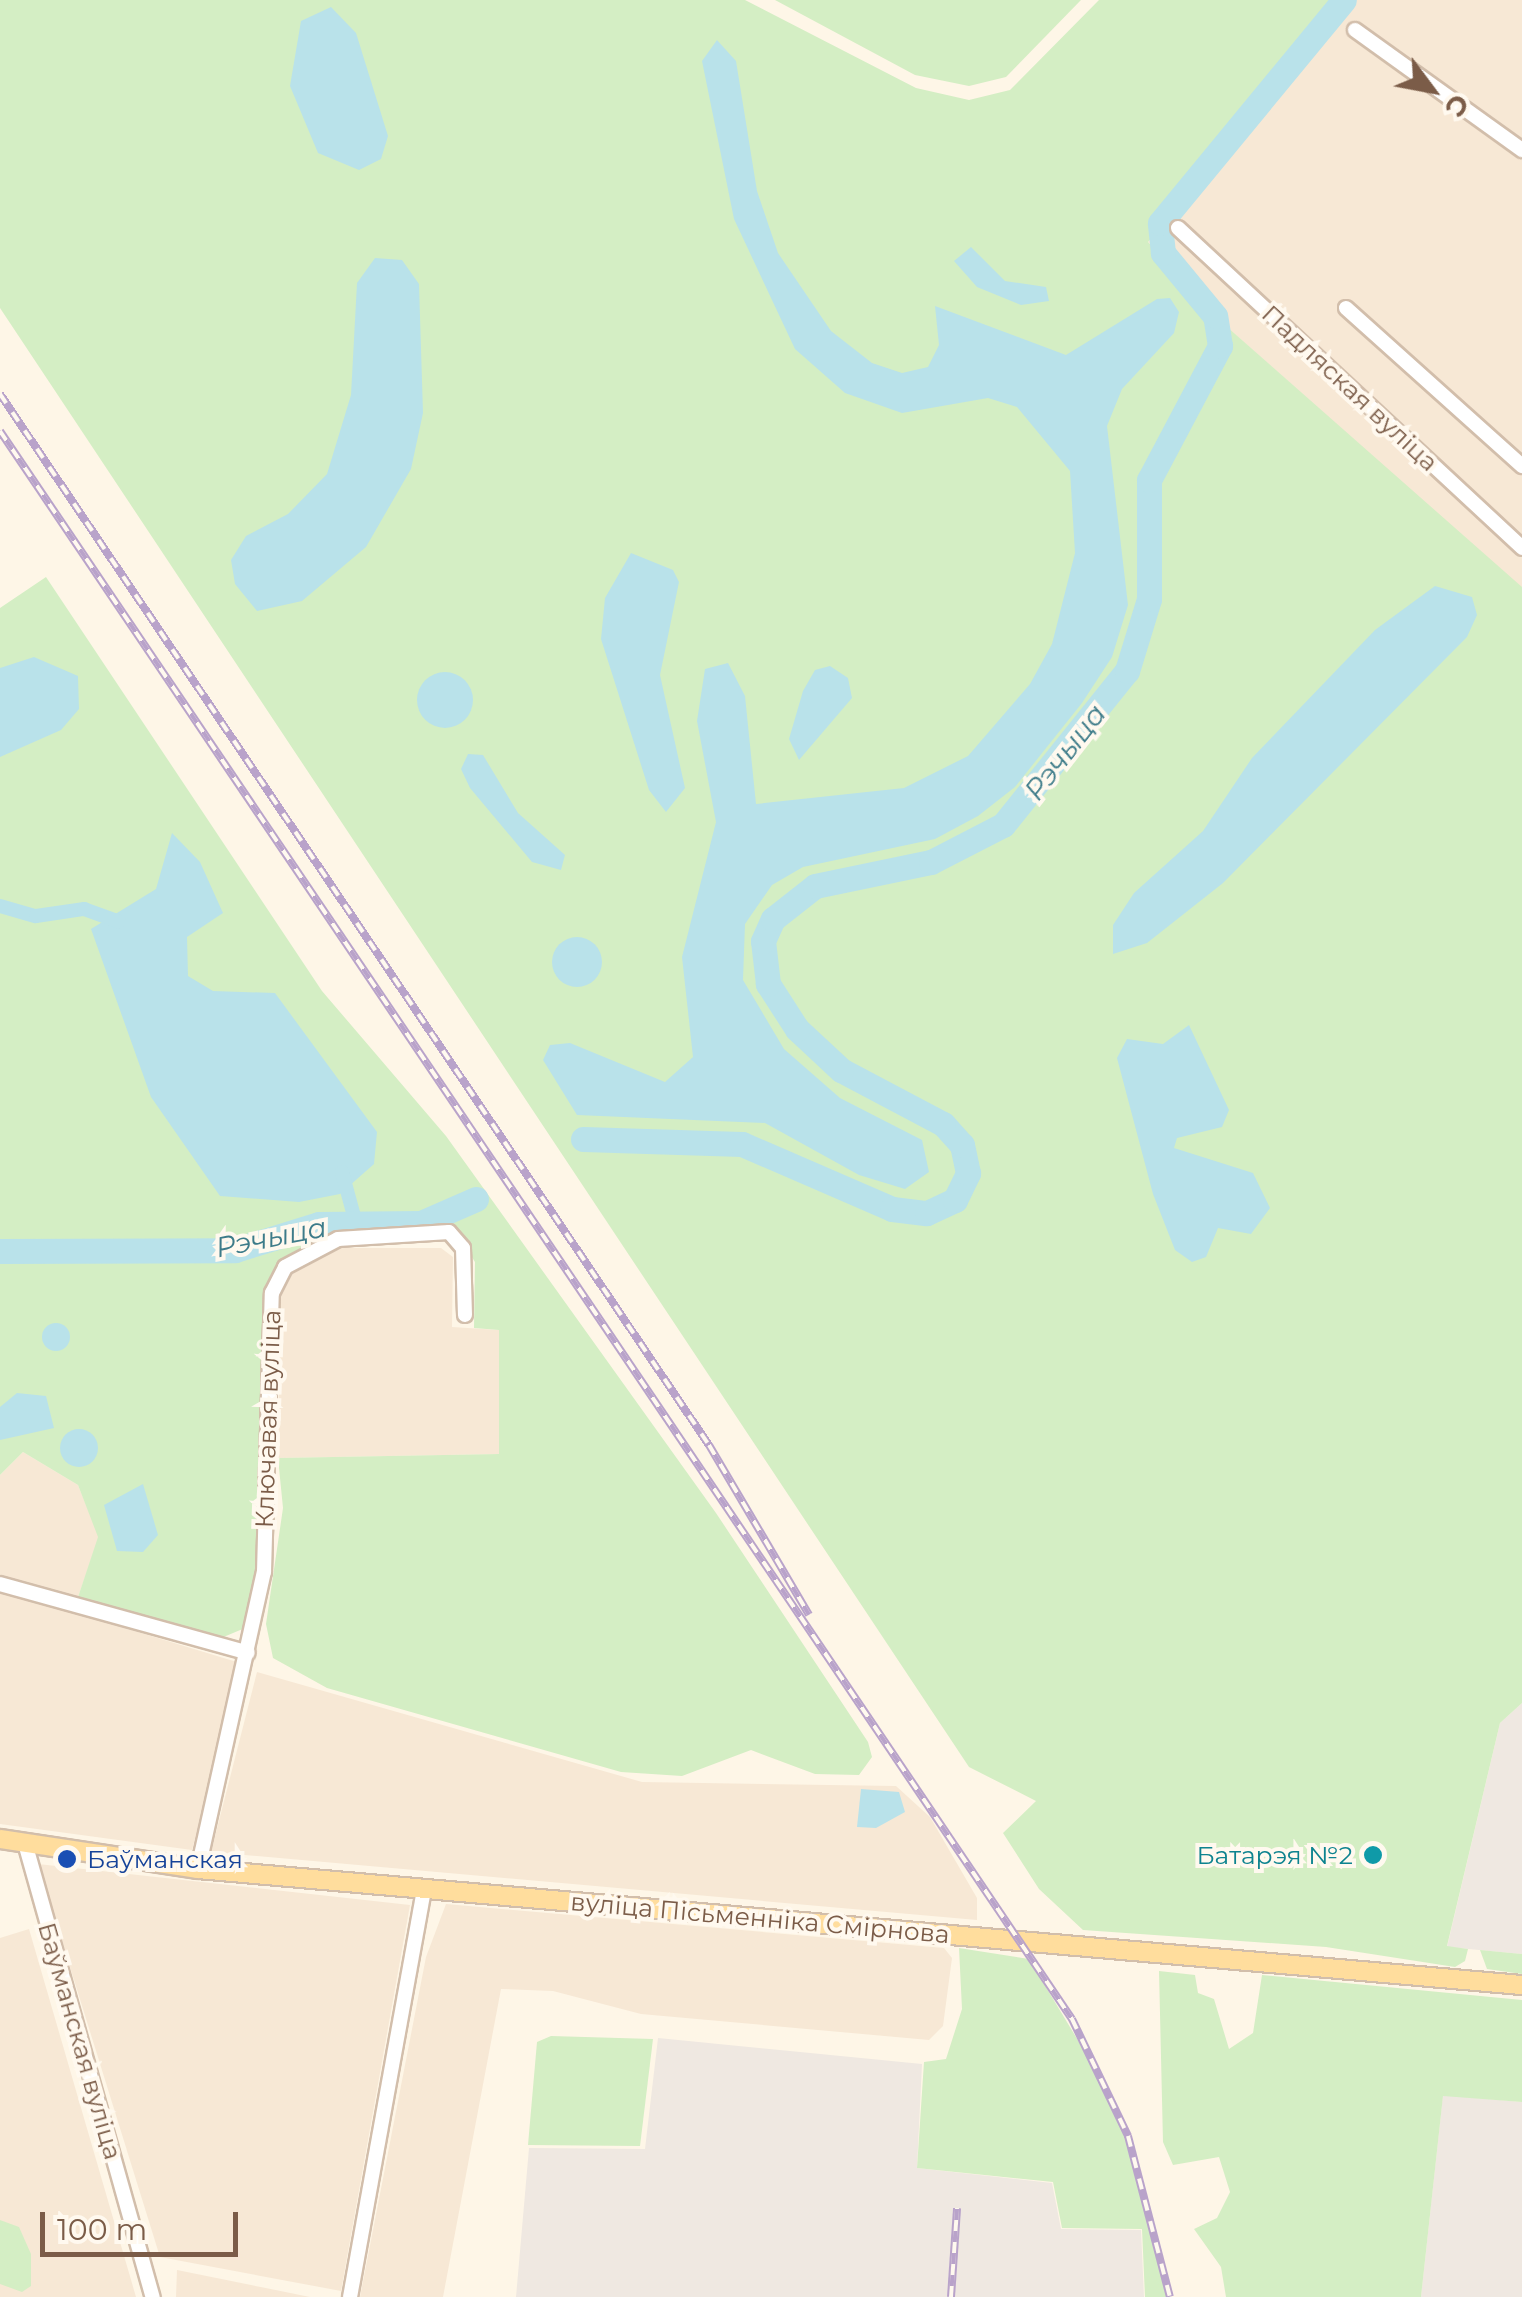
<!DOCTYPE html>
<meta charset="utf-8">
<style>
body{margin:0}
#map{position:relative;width:1522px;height:2297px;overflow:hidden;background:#fef6e7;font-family:Montserrat,sans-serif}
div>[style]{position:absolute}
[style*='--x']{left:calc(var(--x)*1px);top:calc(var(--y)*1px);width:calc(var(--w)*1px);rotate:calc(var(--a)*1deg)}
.residential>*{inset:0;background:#f7e8d5}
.industrial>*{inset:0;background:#efe8e1}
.green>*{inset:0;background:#d4eec4}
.water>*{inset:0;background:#b9e2ea}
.round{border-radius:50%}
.canal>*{height:14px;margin:-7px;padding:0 7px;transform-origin:7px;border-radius:7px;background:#b9e2ea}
.river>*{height:25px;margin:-12.5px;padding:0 12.5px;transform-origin:12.5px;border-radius:12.5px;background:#b9e2ea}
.roads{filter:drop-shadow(2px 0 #d2beab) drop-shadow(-2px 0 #d2beab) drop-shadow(0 2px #d2beab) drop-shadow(0 -2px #d2beab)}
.minor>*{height:14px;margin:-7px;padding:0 7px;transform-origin:7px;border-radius:7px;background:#fff}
.major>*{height:18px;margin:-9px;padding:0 9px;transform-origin:9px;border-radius:9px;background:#ffdd9d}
.rail>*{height:8px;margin-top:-4px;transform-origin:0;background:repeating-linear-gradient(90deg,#fff9ef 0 11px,#b9a3ca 0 22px);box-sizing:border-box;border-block:2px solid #b9a3ca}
.dots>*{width:28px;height:28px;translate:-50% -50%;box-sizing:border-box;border:5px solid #fff9ef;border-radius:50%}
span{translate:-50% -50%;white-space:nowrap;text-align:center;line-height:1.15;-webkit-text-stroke:8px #fff9ef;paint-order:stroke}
.street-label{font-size:25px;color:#7b5c48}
.culture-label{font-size:25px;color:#0d838f}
.right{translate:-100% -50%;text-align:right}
.transit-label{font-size:25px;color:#164399}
.left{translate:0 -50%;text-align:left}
.water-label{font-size:28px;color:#3d7b89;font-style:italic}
.north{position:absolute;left:1382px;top:40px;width:100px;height:100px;-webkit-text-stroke:8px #fff9ef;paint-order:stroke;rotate:122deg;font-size:28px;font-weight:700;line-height:40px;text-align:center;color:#7b5c48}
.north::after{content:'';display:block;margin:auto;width:35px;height:45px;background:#7b5c48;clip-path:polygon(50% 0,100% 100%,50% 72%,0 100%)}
.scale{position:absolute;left:40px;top:2212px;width:198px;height:45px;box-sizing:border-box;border:5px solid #7b5c48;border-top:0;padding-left:12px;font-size:30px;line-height:35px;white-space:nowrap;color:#7b5c48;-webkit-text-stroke:8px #fff9ef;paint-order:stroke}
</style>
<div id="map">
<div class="residential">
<div style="clip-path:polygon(1354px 0,1522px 0,1522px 590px,1209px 311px,1148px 242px)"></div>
<div style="clip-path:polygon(339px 1248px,441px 1248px,453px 1257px,452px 1327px,499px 1330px,499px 1454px,278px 1458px,280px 1296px,293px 1273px)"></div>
<div style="clip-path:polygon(23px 1452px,78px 1485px,99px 1537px,77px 1600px,0 1576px,0 1475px)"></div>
<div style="clip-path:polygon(0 1590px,240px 1663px,192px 1850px,0 1824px)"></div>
<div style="clip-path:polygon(257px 1672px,642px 1782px,896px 1786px,930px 1817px,977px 1898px,977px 1920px,211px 1852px)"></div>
<div style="clip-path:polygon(38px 1864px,410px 1905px,341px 2291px,160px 2257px)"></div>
<div style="clip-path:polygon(446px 1904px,944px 1948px,952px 1958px,943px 2026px,929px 2040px,641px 2014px,553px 1991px,501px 1989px,443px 2297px,360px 2297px,426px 1957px)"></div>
<div style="clip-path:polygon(29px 1929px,136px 2297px,0 2297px,0 1938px)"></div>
<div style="clip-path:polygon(177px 2270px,310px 2297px,176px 2297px)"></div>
</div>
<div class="industrial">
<div style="clip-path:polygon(1522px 1703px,1522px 1954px,1447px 1947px,1500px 1723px)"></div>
<div style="clip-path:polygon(658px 2038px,922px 2064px,917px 2168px,1052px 2183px,1061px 2229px,1141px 2230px,1144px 2297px,516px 2297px,529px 2148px,645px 2149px)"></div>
<div style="clip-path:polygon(1443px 2095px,1522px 2102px,1522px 2297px,1421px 2297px)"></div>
</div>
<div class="green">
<div style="clip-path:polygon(0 0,745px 0,916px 88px,969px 100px,1010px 90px,1099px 0,1354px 0,1148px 242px,1209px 311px,1522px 587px,1522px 1703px,1500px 1723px,1447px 1946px,1468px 1949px,1465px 1961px,1455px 1967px,1326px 1947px,1083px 1930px,1039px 1889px,1003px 1833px,1036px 1801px,969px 1767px,0 308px)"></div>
<div style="clip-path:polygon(775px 0,1081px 0,1006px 77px,969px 86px,915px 75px)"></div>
<div style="clip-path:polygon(46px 577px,322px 991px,446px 1136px,716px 1513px,868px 1742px,872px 1757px,859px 1775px,815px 1774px,751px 1750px,682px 1776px,621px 1772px,327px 1688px,273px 1658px,266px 1624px,283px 1508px,278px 1458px,499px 1454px,499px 1330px,474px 1328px,475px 1262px,457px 1234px,324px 1239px,295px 1255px,267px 1292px,256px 1578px,245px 1628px,214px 1641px,77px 1600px,98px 1537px,78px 1485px,23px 1452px,0 1475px,0 608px)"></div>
<div style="clip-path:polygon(959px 1948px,1029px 1959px,1088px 2057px,1135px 2156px,1170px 2297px,1145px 2297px,1142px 2229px,1062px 2228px,1053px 2182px,917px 2168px,924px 2062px,946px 2059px,962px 2009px)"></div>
<div style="clip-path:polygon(1480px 1950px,1522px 1954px,1522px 1974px,1487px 1969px)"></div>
<div style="clip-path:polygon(1159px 1971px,1195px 1975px,1198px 1993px,1214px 1999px,1229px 2049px,1253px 2033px,1262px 1975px,1522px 2000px,1522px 2102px,1443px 2096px,1421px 2297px,1226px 2297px,1221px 2267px,1194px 2229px,1217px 2218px,1230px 2192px,1219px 2157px,1173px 2165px,1163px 2142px)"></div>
<div style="clip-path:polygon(551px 2036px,653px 2039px,640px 2146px,528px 2145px,537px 2042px)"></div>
<div style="clip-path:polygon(0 2220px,19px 2227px,31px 2254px,31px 2286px,22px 2292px,0 2284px)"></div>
</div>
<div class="water">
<div style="clip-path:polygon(331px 7px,356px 33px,388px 136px,381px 159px,359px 170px,318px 153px,290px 86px,301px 21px)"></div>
<div style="clip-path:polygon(717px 40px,736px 61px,757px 191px,778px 253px,831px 331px,872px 363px,902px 373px,928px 367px,939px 345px,935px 306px,1066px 355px,1157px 299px,1170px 298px,1179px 312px,1174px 333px,1122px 389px,1107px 426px,1128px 605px,1112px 657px,1082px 703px,1015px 787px,978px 816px,935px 839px,803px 867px,772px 885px,745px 924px,743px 980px,784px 1049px,840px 1098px,922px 1140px,929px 1172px,905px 1189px,859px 1175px,765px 1123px,577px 1115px,543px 1060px,550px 1045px,570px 1043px,665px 1082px,693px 1057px,682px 957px,716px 822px,697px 721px,705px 669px,728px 663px,745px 696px,756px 804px,904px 788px,968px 756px,1030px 684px,1052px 644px,1075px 553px,1070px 471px,1017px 407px,988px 398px,902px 413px,845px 393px,795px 349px,734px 219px,702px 61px)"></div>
<div style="clip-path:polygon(971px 247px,1005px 281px,1046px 287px,1049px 301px,1021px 305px,977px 287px,954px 261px)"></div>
<div style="clip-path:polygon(375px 258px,402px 260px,419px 284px,423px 413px,411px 469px,366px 547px,302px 601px,257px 611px,235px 584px,231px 560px,246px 536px,288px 514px,327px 474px,351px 395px,357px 283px)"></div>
<div style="clip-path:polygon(631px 553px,673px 570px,679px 582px,660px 675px,685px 788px,666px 812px,649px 790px,601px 639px,605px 598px)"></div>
<div style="clip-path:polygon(1435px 586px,1472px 597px,1477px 615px,1467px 637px,1223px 883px,1147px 943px,1113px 954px,1113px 925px,1134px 893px,1203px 831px,1252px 758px,1375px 630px)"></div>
<div style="clip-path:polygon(34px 657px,78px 676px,79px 709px,61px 730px,0 757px,0 668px)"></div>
<div style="clip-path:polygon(830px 666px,848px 678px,852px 698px,799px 760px,789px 739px,803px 691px,815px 670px)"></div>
<div class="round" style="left:417px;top:672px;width:56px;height:56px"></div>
<div style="clip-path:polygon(468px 754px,483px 755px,518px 813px,565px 855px,561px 870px,532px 862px,470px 788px,461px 769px)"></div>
<div style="clip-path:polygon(172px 833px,200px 862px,223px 913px,187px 937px,188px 976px,213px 991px,275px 993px,377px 1132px,374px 1164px,340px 1194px,299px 1202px,220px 1196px,151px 1097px,91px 929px,156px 889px)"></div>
<div class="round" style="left:552px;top:937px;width:50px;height:50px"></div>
<div style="clip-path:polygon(1189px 1025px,1229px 1110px,1222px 1127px,1177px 1138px,1174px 1148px,1253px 1173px,1270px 1208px,1251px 1234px,1218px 1228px,1206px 1257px,1192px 1262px,1175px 1250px,1153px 1194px,1117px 1058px,1127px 1039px,1163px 1044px)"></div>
<div class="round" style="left:42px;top:1323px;width:28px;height:28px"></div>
<div style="clip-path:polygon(17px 1393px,46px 1396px,54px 1428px,0 1440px,0 1407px)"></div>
<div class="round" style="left:60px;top:1429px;width:38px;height:38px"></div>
<div style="clip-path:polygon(143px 1484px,158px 1535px,143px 1552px,117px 1551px,104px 1505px)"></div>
<div style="clip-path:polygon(861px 1789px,899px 1792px,905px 1812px,876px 1828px,857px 1827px)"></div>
</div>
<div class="canal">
<div style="--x:0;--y:906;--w:37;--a:16"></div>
<div style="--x:36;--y:916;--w:49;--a:-8.3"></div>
<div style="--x:84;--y:909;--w:37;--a:20"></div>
<div style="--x:342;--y:1172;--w:50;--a:74.8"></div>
</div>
<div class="river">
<div style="--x:583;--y:1139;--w:159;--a:1.8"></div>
<div style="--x:742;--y:1144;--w:163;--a:23.4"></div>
<div style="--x:892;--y:1209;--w:35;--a:7"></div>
<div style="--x:927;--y:1213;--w:31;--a:-25"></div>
<div style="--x:955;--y:1200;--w:30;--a:-64"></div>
<div style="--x:968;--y:1173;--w:29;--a:-102"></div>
<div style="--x:962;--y:1145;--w:28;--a:-132"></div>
<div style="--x:943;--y:1124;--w:115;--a:-152.1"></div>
<div style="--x:841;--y:1070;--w:60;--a:-137"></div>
<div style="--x:797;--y:1029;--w:54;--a:-122.8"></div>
<div style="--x:768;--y:984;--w:43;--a:-96.6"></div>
<div style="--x:763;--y:941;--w:24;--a:-66"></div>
<div style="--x:773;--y:919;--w:53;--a:-38.2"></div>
<div style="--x:815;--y:886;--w:118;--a:-11.7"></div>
<div style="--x:931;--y:862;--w:81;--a:-27.2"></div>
<div style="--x:1003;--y:825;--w:198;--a:-51.2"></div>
<div style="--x:1127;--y:671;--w:75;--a:-73"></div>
<div style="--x:1149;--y:599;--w:119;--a:-90"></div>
<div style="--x:1149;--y:480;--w:152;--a:-62.1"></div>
<div style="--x:1220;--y:346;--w:30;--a:-99"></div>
<div style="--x:1215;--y:316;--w:82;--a:-129.5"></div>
<div style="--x:1163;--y:253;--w:30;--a:-96"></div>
<div style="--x:1160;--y:223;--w:289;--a:-50.5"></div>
<div style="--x:0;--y:1251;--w:235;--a:-0.2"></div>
<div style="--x:235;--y:1250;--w:88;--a:-17.2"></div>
<div style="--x:319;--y:1224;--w:102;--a:-0.6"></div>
<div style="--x:421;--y:1223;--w:60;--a:-23.6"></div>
</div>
<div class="roads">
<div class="minor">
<div style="--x:1355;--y:30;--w:206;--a:35.7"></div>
<div style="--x:1178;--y:228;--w:470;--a:42.9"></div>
<div style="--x:1346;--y:308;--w:237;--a:41.9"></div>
<div style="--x:0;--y:1584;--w:257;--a:15.5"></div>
<div style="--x:25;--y:1843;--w:472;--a:74.3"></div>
<div style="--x:198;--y:1869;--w:304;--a:-77.5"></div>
<div style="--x:264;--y:1572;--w:279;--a:-88.4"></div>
<div style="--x:272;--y:1293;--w:29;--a:-63"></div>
<div style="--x:285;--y:1267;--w:60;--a:-27.8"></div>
<div style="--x:338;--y:1239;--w:111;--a:-3.6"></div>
<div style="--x:449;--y:1232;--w:21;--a:49"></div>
<div style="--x:463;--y:1248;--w:67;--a:88.3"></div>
<div style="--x:350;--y:2297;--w:416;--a:-79.7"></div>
</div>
<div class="major">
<div style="--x:0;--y:1839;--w:200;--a:8.6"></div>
<div style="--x:198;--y:1869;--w:1329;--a:5.01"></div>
</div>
</div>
<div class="rail">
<div style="--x:0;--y:394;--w:1268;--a:56"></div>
<div style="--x:709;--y:1445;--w:197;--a:59.5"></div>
<div style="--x:0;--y:431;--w:1916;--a:55.98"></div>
<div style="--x:1072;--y:2019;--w:130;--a:64.4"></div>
<div style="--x:1128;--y:2136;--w:166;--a:75.4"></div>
<div style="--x:951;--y:2297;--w:89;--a:-86.1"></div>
</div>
<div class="dots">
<div style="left:1373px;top:1855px;background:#0f9aa8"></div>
<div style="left:67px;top:1859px;background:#1a4fb4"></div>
</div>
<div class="street-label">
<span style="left:1350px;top:388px;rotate:43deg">Падляская вуліца</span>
<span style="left:268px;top:1419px;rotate:-88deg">Ключавая вуліца</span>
<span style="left:760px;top:1918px;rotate:5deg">вуліца Пісьменніка Смірнова</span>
<span style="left:80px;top:2041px;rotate:74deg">Баўманская вуліца</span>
</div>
<div class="culture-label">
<span class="right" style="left:1353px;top:1855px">Батарэя №2</span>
</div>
<div class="transit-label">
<span class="left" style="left:87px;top:1859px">Баўманская</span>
</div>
<div class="water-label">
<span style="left:1065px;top:752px;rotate:-52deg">Рэчыца</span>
<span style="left:271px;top:1237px;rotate:-11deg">Рэчыца</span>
</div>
<div class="north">С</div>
<div class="scale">100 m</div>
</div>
